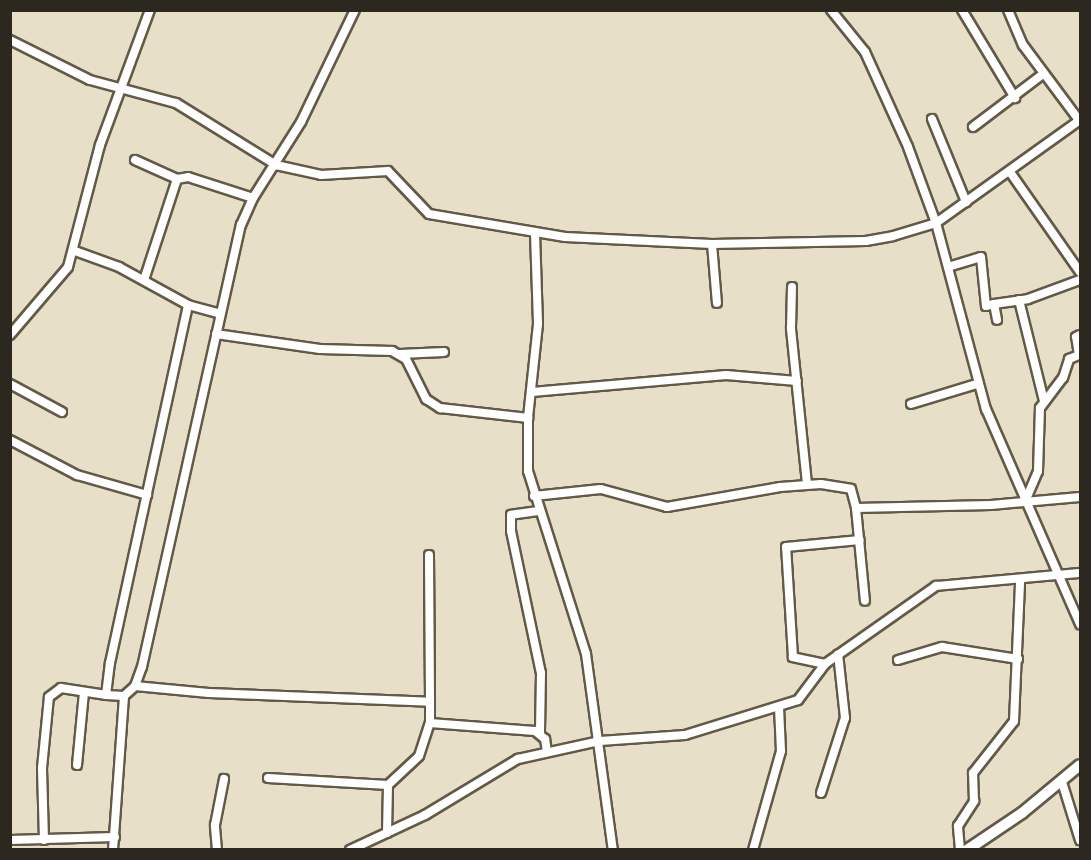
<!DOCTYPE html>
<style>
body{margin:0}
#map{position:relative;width:1091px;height:860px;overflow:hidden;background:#e8dfc9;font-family:Lato,sans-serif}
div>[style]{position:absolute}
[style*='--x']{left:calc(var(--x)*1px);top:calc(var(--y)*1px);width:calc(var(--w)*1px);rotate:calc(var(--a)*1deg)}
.roads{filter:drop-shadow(2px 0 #625a47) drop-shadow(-2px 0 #625a47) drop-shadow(0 2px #625a47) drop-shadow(0 -2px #625a47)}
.minor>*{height:8px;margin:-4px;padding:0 4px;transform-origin:4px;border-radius:4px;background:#fff}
.secondary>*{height:10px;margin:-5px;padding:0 5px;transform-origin:5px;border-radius:5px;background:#fff}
span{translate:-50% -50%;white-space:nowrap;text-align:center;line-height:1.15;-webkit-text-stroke:5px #fff;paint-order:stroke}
.frame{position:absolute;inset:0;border:12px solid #2c2820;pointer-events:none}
</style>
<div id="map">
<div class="roads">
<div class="minor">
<div style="--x:831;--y:10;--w:54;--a:51"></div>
<div style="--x:865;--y:52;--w:104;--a:65.6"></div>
<div style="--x:908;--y:147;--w:81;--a:69.8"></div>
<div style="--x:936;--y:223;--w:193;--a:75"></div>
<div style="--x:986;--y:409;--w:235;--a:66.4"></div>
<div style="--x:962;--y:10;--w:103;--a:58.9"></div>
<div style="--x:1008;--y:10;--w:38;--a:67"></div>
<div style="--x:1023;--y:45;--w:94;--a:53.3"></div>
<div style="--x:10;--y:40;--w:89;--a:26.6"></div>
<div style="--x:90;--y:80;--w:89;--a:15"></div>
<div style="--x:176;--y:103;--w:118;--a:31.8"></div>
<div style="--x:276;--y:165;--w:46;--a:12.5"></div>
<div style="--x:321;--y:175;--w:67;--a:-3.4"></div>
<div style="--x:388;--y:171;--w:59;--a:46.4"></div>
<div style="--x:429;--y:214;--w:138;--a:9.6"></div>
<div style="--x:565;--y:237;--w:147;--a:2.7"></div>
<div style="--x:712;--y:244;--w:154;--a:-1.1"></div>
<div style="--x:866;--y:241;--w:27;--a:-10"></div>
<div style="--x:893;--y:236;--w:45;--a:-16.8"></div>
<div style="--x:936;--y:223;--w:177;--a:-35.6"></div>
<div style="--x:932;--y:119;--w:90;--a:67.7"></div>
<div style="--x:973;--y:127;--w:88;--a:-37.1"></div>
<div style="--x:135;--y:160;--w:46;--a:24.3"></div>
<div style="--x:1010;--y:172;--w:122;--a:55"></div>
<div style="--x:535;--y:233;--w:91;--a:88.1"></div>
<div style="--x:538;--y:324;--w:95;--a:96.1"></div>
<div style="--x:528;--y:418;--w:53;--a:90"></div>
<div style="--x:528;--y:471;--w:192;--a:72.4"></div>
<div style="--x:586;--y:654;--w:198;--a:82.2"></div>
<div style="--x:712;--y:244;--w:59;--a:85.2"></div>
<div style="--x:75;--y:251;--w:47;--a:20"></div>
<div style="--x:119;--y:267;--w:79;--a:28.8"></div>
<div style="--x:188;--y:305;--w:31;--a:15"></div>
<div style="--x:948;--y:267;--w:34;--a:-17"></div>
<div style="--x:981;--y:257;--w:49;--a:84.2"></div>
<div style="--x:986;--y:306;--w:8;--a:-14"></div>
<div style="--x:994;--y:304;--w:16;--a:79"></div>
<div style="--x:144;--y:280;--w:106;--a:-71.9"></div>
<div style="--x:177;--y:179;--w:11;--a:-10"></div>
<div style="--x:188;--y:177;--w:68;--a:17.9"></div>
<div style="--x:792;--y:287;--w:42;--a:91.4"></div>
<div style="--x:791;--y:329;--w:156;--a:84.1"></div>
<div style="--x:1019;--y:300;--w:104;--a:76.1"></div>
<div style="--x:994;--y:304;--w:34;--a:-8"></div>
<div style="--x:1028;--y:299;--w:55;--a:-20.1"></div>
<div style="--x:216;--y:334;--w:105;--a:8.2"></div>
<div style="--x:320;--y:349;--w:72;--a:1.6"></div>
<div style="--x:392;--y:351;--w:16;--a:30"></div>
<div style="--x:406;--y:359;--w:45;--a:63.4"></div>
<div style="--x:426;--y:399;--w:17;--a:33"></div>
<div style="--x:440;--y:408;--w:89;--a:6.5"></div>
<div style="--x:10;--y:335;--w:89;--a:-49.5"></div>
<div style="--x:68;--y:267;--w:126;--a:-75.3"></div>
<div style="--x:100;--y:145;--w:144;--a:-69.7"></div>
<div style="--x:400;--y:354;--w:44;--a:-2.6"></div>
<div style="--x:10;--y:384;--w:59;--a:28.3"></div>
<div style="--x:532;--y:392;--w:195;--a:-5"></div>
<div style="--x:726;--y:375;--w:71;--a:4.8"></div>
<div style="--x:911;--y:404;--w:69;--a:-16.9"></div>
<div style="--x:10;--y:440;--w:76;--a:27.6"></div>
<div style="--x:77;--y:475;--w:73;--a:15.9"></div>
<div style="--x:534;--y:496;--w:67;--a:-6"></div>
<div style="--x:601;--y:489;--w:68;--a:15.3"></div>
<div style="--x:667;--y:507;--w:115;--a:-10"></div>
<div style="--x:780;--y:487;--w:41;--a:-4.2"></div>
<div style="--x:821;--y:484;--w:30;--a:9"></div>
<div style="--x:851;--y:489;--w:20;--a:75"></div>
<div style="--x:856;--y:508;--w:135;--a:-1.3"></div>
<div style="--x:991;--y:505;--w:89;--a:-5.1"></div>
<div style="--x:1027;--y:497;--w:28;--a:-67"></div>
<div style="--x:1038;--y:471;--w:63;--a:-88.2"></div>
<div style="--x:1040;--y:408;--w:38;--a:-53"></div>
<div style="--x:1063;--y:378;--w:20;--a:-72"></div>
<div style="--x:1069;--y:359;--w:11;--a:-22"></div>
<div style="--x:1079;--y:355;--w:18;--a:-99"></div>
<div style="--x:1076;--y:337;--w:4;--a:-27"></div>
<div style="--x:856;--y:508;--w:93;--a:84.5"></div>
<div style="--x:538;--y:511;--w:27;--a:172"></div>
<div style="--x:511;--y:515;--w:16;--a:90"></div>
<div style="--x:511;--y:531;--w:145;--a:78.1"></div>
<div style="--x:541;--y:673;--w:59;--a:91"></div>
<div style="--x:429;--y:555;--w:147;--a:89.6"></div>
<div style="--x:898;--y:660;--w:46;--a:-16.5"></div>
<div style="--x:942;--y:647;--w:77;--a:9"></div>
<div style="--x:825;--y:664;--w:33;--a:-168"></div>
<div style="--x:793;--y:657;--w:110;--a:-93.6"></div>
<div style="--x:786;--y:547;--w:74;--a:-5.4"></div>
<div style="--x:135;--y:686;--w:74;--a:5.4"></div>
<div style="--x:209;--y:693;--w:221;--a:2.3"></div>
<div style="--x:430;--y:702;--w:21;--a:90"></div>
<div style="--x:430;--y:723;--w:105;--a:4.4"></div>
<div style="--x:535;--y:731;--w:13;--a:39"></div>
<div style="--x:545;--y:739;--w:12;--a:81"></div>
<div style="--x:124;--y:696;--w:18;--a:-177"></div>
<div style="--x:106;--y:695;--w:32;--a:-83"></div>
<div style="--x:110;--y:663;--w:366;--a:-77.7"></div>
<div style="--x:77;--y:765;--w:73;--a:-84.5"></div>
<div style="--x:268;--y:778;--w:120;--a:3.3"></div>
<div style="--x:1062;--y:782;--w:61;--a:72.8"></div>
<div style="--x:821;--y:793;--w:79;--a:-72.3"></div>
<div style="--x:845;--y:718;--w:64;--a:-96.2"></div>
<div style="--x:387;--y:833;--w:48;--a:-88.8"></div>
<div style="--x:388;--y:785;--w:42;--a:-43.1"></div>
<div style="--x:419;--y:756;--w:35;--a:-72"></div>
<div style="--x:10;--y:840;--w:105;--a:-1.6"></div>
<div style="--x:44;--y:840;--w:72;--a:-91.6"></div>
<div style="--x:42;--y:768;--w:71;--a:-84.4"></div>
<div style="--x:49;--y:697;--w:15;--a:-37"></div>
<div style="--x:61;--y:688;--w:46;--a:8.8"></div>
<div style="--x:113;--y:850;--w:154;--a:-85.9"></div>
<div style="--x:124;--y:696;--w:15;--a:-42"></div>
<div style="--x:135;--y:686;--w:20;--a:-70"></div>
<div style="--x:142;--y:667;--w:453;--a:-77.4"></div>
<div style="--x:241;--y:225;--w:30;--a:-66"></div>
<div style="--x:253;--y:198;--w:90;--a:-57.7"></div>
<div style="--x:301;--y:122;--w:124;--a:-64.3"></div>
<div style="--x:217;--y:850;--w:25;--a:-95"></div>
<div style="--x:215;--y:825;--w:47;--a:-78.9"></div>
<div style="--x:350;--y:850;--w:83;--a:-25"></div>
<div style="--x:425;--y:815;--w:109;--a:-31.1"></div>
<div style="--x:518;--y:759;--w:84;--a:-12.4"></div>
<div style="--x:600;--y:741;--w:85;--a:-4"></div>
<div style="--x:685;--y:735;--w:118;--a:-17.2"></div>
<div style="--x:798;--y:700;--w:45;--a:-53.1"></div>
<div style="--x:825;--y:664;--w:136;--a:-35.1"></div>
<div style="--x:936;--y:586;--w:145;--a:-5.2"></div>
<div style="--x:753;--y:850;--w:103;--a:-74.2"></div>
<div style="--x:781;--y:751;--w:44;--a:-92.6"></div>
<div style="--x:960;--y:850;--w:24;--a:-95"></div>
<div style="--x:958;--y:826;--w:30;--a:-57"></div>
<div style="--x:974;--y:801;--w:28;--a:-92"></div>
<div style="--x:973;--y:773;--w:66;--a:-51.7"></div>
<div style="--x:1014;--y:721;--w:140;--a:-87.5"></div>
</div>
<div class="secondary">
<div style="--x:967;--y:850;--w:66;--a:-33.9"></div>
<div style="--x:1022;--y:813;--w:75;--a:-39.6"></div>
</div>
</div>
<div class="frame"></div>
</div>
